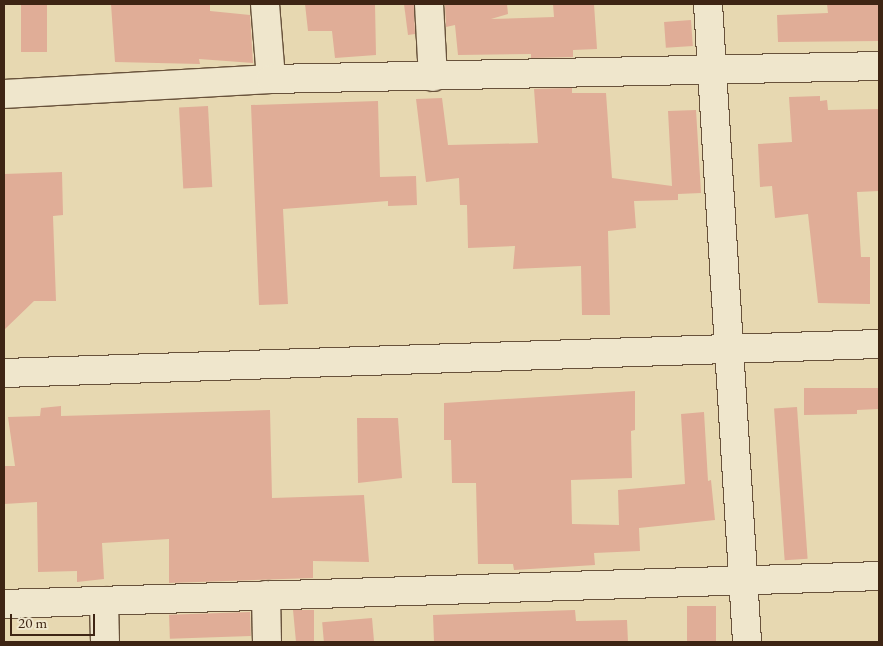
<!DOCTYPE html>
<style>
body{margin:0}
#map{position:relative;width:883px;height:646px;overflow:hidden;background:#e7d8b1;font-family:"EB Garamond",serif}
div>[style]{position:absolute}
[style*='--x']{left:calc(var(--x)*1px);top:calc(var(--y)*1px);width:calc(var(--w)*1px);rotate:calc(var(--a)*1deg)}
.building>*{inset:0;background:#e0ad97;transform-origin:0 0}
.roads{filter:drop-shadow(1px 0 #68523b) drop-shadow(-1px 0 #68523b) drop-shadow(0 1px #68523b) drop-shadow(0 -1px #68523b)}
.street>*{height:28px;margin:-14px;padding:0 14px;transform-origin:14px;border-radius:14px;background:#efe6cc}
span{translate:-50% -50%;white-space:nowrap;text-align:center;line-height:1.15;-webkit-text-stroke:5px #efe6cc;paint-order:stroke}
.frame{position:absolute;inset:0;border:5px solid #3e2514;pointer-events:none}
.scale{position:absolute;left:10px;top:614px;width:85px;height:22px;box-sizing:border-box;border:2px solid #3e2514;border-top:0;padding-left:6px;font-size:15px;line-height:18px;white-space:nowrap;color:#3e2514;-webkit-text-stroke:4px #efe6cc;paint-order:stroke}
</style>
<div id="map">
<div class="building">
<div style="left:21px;top:4px;width:26px;height:48px"></div>
<div style="clip-path:polygon(111px 4px,210px 4px,210px 11px,250px 15px,253px 63px,199px 59px,200px 64px,115px 62px)"></div>
<div style="clip-path:polygon(305px 4px,375px 4px,376px 55px,335px 58px,332px 31px,308px 31px)"></div>
<div style="clip-path:polygon(404px 4px,414px 4px,415px 34px,408px 35px)"></div>
<div style="clip-path:polygon(445px 4px,507px 4px,508px 14px,491px 19px,554px 17px,553px 4px,594px 4px,597px 49px,573px 50px,573px 57px,531px 58px,531px 54px,458px 55px,455px 25px,446px 27px)"></div>
<div style="clip-path:polygon(827px 4px,879px 4px,879px 41px,778px 42px,777px 15px,828px 13px)"></div>
<div style="left:691px;top:20px;width:26px;height:27px;rotate:86deg"></div>
<div style="clip-path:polygon(572px 88px,572px 93px,606px 93px,612px 178px,672px 186px,668px 111px,696px 110px,701px 193px,678px 194px,678px 200px,634px 201px,636px 228px,608px 231px,610px 315px,582px 315px,581px 266px,513px 269px,515px 246px,468px 248px,467px 205px,460px 205px,459px 178px,426px 182px,416px 99px,442px 98px,448px 145px,538px 143px,534px 89px)"></div>
<div style="clip-path:polygon(820px 96px,820px 101px,827px 100px,828px 110px,879px 109px,879px 191px,857px 192px,861px 257px,870px 257px,870px 304px,818px 303px,808px 214px,775px 218px,772px 186px,760px 187px,758px 144px,792px 142px,789px 97px)"></div>
<div style="clip-path:polygon(378px 101px,380px 177px,416px 176px,417px 205px,388px 206px,388px 201px,283px 209px,288px 304px,259px 305px,251px 105px)"></div>
<div style="left:208px;top:106px;width:81px;height:29px;rotate:87deg"></div>
<div style="clip-path:polygon(62px 172px,63px 215px,53px 216px,56px 301px,34px 301px,4px 330px,4px 174px)"></div>
<div style="clip-path:polygon(804px 388px,879px 388px,879px 409px,857px 410px,857px 414px,804px 415px)"></div>
<div style="clip-path:polygon(635px 391px,635px 430px,631px 431px,632px 478px,571px 480px,572px 524px,619px 525px,618px 490px,685px 484px,681px 414px,704px 412px,708px 481px,711px 480px,715px 520px,639px 528px,640px 551px,594px 553px,595px 565px,514px 570px,513px 564px,478px 564px,476px 483px,452px 483px,451px 440px,444px 440px,444px 403px)"></div>
<div style="clip-path:polygon(61px 406px,61px 416px,270px 410px,272px 498px,364px 495px,369px 562px,313px 561px,313px 578px,169px 583px,169px 539px,102px 543px,104px 579px,77px 582px,77px 571px,38px 572px,37px 502px,4px 504px,4px 466px,15px 466px,8px 417px,40px 416px,41px 408px)"></div>
<div style="left:797px;top:407px;width:152px;height:23px;rotate:86deg"></div>
<div style="clip-path:polygon(357px 418px,398px 418px,402px 478px,358px 483px)"></div>
<div style="left:687px;top:606px;width:29px;height:36px"></div>
<div style="clip-path:polygon(293px 610px,314px 610px,314px 642px,296px 642px)"></div>
<div style="clip-path:polygon(575px 610px,576px 621px,627px 620px,628px 642px,434px 642px,433px 615px)"></div>
<div style="left:250px;top:612px;width:24px;height:81px;rotate:88deg"></div>
<div style="left:372px;top:618px;width:24px;height:50px;rotate:85deg"></div>
</div>
<div class="roads">
<div class="street">
<div style="--x:265;--y:4;--w:75;--a:85.4"></div>
<div style="--x:429;--y:4;--w:73;--a:86.9"></div>
<div style="--x:708;--y:4;--w:639;--a:86.5"></div>
<div style="--x:4;--y:94;--w:267;--a:-3.2"></div>
<div style="--x:271;--y:79;--w:608;--a:-1.22"></div>
<div style="--x:4;--y:373;--w:875;--a:-1.9"></div>
<div style="--x:266;--y:595;--w:47;--a:88.8"></div>
<div style="--x:104;--y:601;--w:41;--a:88.6"></div>
<div style="--x:4;--y:604;--w:875;--a:-1.83"></div>
</div>
</div>
<div class="frame"></div>
<div class="scale">20 m</div>
</div>
